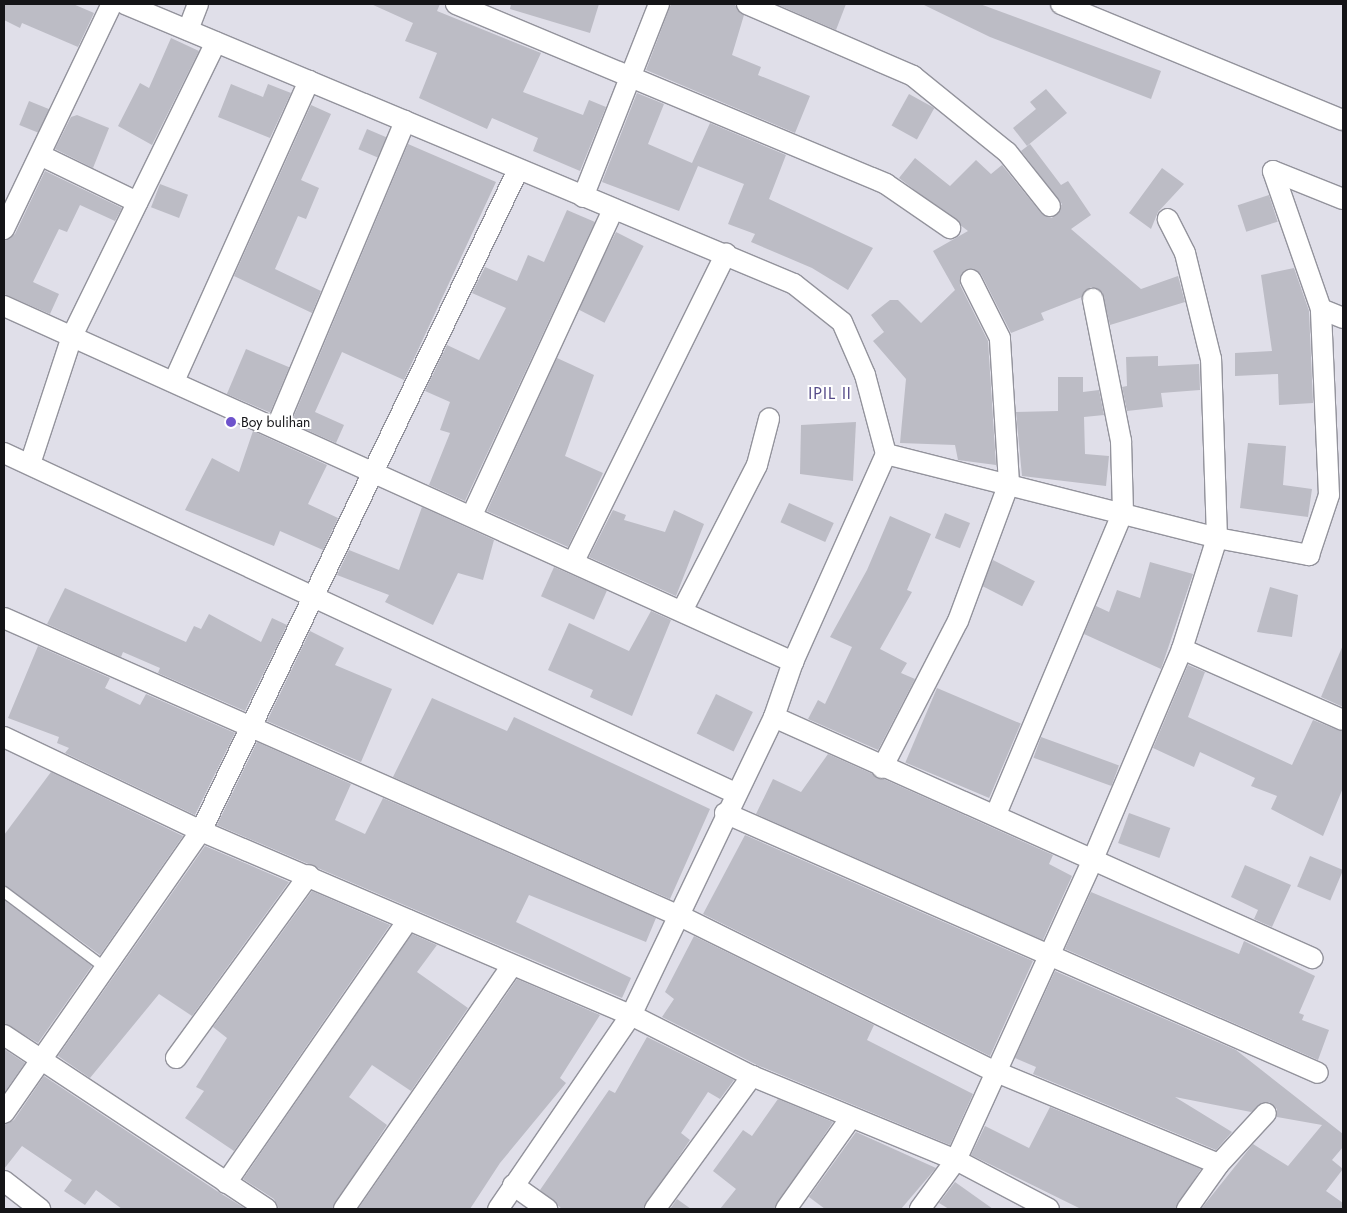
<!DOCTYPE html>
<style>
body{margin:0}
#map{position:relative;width:1347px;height:1213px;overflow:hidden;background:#e0dfe9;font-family:Jost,sans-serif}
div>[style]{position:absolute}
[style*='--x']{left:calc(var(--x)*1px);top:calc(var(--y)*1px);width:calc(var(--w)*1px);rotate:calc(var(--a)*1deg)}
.building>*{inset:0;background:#bcbcc5;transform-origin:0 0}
.roads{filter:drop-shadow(1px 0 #93939c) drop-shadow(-1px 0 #93939c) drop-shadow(0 1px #93939c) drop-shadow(0 -1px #93939c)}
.service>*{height:10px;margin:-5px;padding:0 5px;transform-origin:5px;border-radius:5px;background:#fff}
.minor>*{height:20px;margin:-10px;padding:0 10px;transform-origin:10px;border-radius:10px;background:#fff}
.dots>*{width:14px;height:14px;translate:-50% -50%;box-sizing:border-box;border:2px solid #fff;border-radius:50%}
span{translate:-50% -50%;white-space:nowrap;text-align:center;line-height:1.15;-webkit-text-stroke:4px #fff;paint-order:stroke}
.poi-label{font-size:14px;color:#141417}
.left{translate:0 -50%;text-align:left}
.quarter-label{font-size:16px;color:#554b89;letter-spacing:1px}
.frame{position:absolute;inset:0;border:5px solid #141417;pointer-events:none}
</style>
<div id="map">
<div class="building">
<div style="clip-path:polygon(4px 4px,73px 4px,94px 13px,78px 47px,22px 23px,20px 28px,4px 20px)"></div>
<div style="clip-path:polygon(371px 4px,440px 4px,437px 11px,541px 53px,523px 92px,583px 115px,589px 100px,606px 107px,580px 171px,533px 151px,538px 138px,492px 118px,487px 129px,419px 98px,437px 53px,405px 41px,413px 23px)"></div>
<div style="clip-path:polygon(511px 4px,599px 4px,590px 33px,510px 9px)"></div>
<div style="clip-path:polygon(671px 4px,735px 5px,744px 15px,732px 55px,761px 67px,758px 75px,810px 96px,795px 133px,646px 70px)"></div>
<div style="clip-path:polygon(776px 4px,846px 4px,836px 30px)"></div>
<div style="clip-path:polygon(922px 4px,980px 4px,1161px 71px,1151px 99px,990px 37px)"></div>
<div style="clip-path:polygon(171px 38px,199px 51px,152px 145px,118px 126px,140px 83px,149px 88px)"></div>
<div style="clip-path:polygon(231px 84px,263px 97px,268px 84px,291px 93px,270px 138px,218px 117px)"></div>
<div style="clip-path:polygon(1046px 89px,1067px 113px,1027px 146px,1013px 128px,1036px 109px,1030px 102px)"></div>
<div style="clip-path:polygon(637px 93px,664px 104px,648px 144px,692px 163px,710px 123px,786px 155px,769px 199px,873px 248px,848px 290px,812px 268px,751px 242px,755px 234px,728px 224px,744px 184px,698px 166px,679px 211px,602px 182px)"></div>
<div style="left:909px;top:94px;width:29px;height:36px;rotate:29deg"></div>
<div style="left:29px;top:101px;width:22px;height:26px;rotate:22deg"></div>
<div style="clip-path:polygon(311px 105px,331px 114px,301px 180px,319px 188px,306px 219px,298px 216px,275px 269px,321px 291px,312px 313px,234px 276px)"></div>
<div style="clip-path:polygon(77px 115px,109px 128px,93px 168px,55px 149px,71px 117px)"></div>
<div style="left:367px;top:129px;width:21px;height:22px;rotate:23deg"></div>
<div style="clip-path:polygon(408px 144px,496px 182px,404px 380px,342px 352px,315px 412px,344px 425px,336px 443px,291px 423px)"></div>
<div style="clip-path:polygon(1030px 144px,1061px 185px,1068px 181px,1091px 215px,1071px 229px,1141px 289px,1178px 276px,1185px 302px,1110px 325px,1102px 292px,1091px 287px,1082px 297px,1041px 313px,1044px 320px,1011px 333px,981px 274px,965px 270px,960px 285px,988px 341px,996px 465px,958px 460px,955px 445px,900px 443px,906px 379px,873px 341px,884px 332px,871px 315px,890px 300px,898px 300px,921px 323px,955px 290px,933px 251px,968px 231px,899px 178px,915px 158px,950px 186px,976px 160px,991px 174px,1002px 165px,1041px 213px,1052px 218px,1062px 204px,1021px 151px)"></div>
<div style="clip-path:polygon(1162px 168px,1184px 184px,1158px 212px,1151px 229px,1129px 213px)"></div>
<div style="clip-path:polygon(45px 171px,122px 208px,115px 221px,80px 205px,67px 232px,59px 229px,33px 282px,59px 294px,50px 314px,4px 294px,4px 241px,15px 234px)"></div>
<div style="left:160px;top:184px;width:30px;height:25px;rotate:21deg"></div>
<div style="left:1269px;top:195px;width:28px;height:33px;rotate:72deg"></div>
<div style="clip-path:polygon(567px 210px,595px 222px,465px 501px,429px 485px,450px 433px,440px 430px,450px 402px,425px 391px,447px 345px,479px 360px,506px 308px,472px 293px,485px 267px,517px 281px,528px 255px,544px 262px)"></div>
<div style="left:616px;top:232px;width:31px;height:86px;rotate:27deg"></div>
<div style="clip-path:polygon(1294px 268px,1309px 311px,1313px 403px,1279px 405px,1278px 374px,1235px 376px,1235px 353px,1272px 351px,1261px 275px)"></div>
<div style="left:246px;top:349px;width:47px;height:49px;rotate:23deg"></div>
<div style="clip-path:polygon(1158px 356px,1158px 366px,1199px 364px,1200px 390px,1161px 393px,1163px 407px,1127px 411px,1122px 387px,1127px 386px,1126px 357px)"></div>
<div style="clip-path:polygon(557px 358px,594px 375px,565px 456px,603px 473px,568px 547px,487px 511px)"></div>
<div style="clip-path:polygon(1058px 377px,1083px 377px,1083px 392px,1099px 390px,1104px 415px,1084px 417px,1085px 454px,1109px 456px,1106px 486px,1022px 476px,1016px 412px,1058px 411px)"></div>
<div style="clip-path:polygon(856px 422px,853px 481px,800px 474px,801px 425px)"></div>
<div style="clip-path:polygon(253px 431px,327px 465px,308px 504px,338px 518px,323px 550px,280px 531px,274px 546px,185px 510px,212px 458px,239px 472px)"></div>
<div style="clip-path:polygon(1248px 443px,1286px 446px,1283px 485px,1312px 489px,1308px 517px,1240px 508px)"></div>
<div style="left:789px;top:503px;width:49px;height:21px;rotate:24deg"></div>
<div style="clip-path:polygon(422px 507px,494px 540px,483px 580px,458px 573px,433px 625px,385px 602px,389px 595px,337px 575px,349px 550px,399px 570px)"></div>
<div style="clip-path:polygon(613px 510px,626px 515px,624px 520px,665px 532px,674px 510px,704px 524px,676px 596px,589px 557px)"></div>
<div style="left:945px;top:513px;width:27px;height:27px;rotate:22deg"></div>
<div style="clip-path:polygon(890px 516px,931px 534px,907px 590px,912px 592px,880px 649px,907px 663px,901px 673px,915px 679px,878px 750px,808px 719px,818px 700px,825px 704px,852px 647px,830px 637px,867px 570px)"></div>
<div style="left:993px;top:560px;width:47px;height:28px;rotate:27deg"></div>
<div style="clip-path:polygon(1150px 562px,1193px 574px,1161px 669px,1084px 634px,1096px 606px,1109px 612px,1117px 590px,1140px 598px)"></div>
<div style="left:554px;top:567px;width:58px;height:32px;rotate:24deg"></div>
<div style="clip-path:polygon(1270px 587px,1298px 595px,1292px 637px,1257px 632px)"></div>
<div style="clip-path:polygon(65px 588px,186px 642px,194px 626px,201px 629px,209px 614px,261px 642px,272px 618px,287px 625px,245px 711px,158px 673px,160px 668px,123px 652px,121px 657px,47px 624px)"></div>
<div style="clip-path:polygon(651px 611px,671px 620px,632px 716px,590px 697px,593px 690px,548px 670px,569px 623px,629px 651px)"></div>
<div style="clip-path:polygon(310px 631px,344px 648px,335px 665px,392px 689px,361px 762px,267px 721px)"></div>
<div style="clip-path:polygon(1343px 645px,1343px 707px,1321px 697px)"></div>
<div style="clip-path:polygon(38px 646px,110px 678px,105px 688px,140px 705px,146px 694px,235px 733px,195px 815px,65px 753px,69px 748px,57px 743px,59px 737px,8px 718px)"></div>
<div style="clip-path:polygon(1188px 665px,1205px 672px,1188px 717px,1292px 765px,1313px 720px,1343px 732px,1343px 788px,1323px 836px,1271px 809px,1277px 796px,1251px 786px,1255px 778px,1200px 752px,1194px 767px,1153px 748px)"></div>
<div style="left:937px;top:688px;width:91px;height:81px;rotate:23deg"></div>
<div style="left:716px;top:694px;width:41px;height:44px;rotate:26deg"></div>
<div style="clip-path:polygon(432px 698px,507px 731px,514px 717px,710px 809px,670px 899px,393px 777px)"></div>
<div style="left:1041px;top:737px;width:83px;height:22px;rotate:20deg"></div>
<div style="clip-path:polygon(257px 742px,351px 784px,335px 820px,365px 834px,383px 798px,656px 918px,646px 942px,529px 895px,516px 922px,631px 978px,622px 998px,217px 825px)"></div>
<div style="clip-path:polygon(828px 754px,1053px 855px,1049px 864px,1072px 876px,1043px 940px,756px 814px,773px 779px,801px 792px)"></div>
<div style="clip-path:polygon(51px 772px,183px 836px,100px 955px,4px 885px,4px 835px)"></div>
<div style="left:1129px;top:813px;width:44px;height:32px;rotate:20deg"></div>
<div style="clip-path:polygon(745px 835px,1033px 961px,990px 1056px,703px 914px)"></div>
<div style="clip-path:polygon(205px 846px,289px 882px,192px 1016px,159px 994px,90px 1078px,58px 1056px)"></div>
<div style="left:1310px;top:856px;width:36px;height:33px;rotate:23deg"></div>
<div style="clip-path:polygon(1245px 865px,1291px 885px,1272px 927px,1254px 919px,1258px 910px,1231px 897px)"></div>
<div style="clip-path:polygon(312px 891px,390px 925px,234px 1151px,185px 1118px,204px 1091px,196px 1087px,227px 1038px,213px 1027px)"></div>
<div style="clip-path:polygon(1091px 892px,1239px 954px,1244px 941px,1315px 976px,1299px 1013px,1304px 1015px,1302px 1020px,1329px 1030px,1318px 1060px,1065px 949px)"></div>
<div style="clip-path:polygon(4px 900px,92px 966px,38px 1043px,4px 1023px)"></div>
<div style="clip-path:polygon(412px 934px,437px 945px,417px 972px,468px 1008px,411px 1091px,372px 1065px,349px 1097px,387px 1125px,332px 1209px,279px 1209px,274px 1199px,243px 1179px)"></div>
<div style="clip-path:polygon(694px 936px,874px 1025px,867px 1040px,973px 1094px,950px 1145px,757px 1065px,662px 1017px,674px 999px,665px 992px)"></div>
<div style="clip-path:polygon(1055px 971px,1236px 1050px,1343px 1134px,1343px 1147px,1332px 1160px,1343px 1169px,1326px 1191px,1343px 1203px,1343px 1209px,1201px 1209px,1253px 1144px,1288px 1166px,1322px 1125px,1277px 1117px,1277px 1109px,1269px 1102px,1251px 1112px,1175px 1097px,1232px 1132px,1216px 1150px,1033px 1074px,1036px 1067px,1015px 1058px)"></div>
<div style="clip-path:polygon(517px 979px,600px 1015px,560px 1078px,566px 1083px,500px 1163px,470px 1209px,358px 1209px)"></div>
<div style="clip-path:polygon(647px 1037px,734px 1080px,720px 1099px,708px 1092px,681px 1133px,690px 1140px,643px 1209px,562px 1209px,540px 1190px,609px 1090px,615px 1093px)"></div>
<div style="clip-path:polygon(4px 1049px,25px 1063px,4px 1093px)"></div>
<div style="clip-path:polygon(44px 1076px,220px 1193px,246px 1209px,122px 1209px,96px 1190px,85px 1205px,64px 1191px,72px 1180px,22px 1146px,4px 1169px,4px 1125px,14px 1120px)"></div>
<div style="clip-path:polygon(778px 1099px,833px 1122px,774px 1209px,720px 1209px,736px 1189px,713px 1171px,743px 1130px,752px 1136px)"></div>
<div style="clip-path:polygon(1050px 1107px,1201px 1169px,1175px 1209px,1081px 1209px,971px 1155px,985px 1126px,1029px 1148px)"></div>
<div style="clip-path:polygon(856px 1132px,936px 1168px,901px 1209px,825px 1209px,809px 1197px)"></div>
<div style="clip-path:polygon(955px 1182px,993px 1209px,949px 1209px,939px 1203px)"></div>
<div style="clip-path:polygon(677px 1199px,691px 1209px,670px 1209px)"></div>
</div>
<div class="roads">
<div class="service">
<div style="--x:4;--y:892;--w:125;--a:36.9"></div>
</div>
<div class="minor">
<div style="--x:125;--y:4;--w:725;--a:22.71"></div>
<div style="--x:794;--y:284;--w:61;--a:38.4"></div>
<div style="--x:842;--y:322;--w:58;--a:66.5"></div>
<div style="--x:865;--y:375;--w:82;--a:75.1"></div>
<div style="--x:886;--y:454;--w:228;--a:114.1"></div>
<div style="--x:793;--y:662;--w:58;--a:109.1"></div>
<div style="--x:774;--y:717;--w:331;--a:115.6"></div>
<div style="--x:631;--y:1015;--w:235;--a:124.4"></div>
<div style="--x:456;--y:4;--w:466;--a:22.7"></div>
<div style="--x:886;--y:184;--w:78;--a:34.5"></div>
<div style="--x:747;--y:4;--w:181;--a:23.4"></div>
<div style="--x:913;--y:76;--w:121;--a:39"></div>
<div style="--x:1007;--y:152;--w:69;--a:51.5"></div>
<div style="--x:1061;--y:4;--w:305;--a:22.4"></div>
<div style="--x:188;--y:30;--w:28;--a:-69"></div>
<div style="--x:42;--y:156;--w:106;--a:25.8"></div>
<div style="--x:1273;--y:171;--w:75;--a:21.8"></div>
<div style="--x:583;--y:197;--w:207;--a:-68.5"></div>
<div style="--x:4;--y:229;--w:250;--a:-64.4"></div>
<div style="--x:4;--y:306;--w:866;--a:24.29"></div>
<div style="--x:1321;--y:309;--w:24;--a:22"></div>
<div style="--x:175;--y:379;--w:327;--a:-65.8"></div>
<div style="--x:277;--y:426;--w:331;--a:-67.2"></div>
<div style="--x:4;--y:453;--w:806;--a:24.94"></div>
<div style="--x:886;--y:454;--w:341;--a:14.2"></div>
<div style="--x:1217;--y:538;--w:94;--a:10.5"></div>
<div style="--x:1309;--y:555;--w:63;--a:-71.6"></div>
<div style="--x:1329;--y:495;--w:186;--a:-92.5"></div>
<div style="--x:1321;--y:309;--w:146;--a:-109.2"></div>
<div style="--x:30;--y:464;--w:135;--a:-71.8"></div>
<div style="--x:72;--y:336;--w:327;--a:-63.9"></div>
<div style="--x:472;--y:515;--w:336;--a:-65.2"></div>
<div style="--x:574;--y:561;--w:343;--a:-63.7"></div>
<div style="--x:682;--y:611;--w:164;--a:-62.8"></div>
<div style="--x:757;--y:465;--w:48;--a:-75.4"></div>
<div style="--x:4;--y:618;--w:741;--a:23.8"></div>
<div style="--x:682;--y:917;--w:348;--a:26.3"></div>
<div style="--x:994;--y:1071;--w:243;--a:22.5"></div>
<div style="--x:1182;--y:649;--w:176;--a:23.8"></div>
<div style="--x:774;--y:717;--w:590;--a:24.13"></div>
<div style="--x:4;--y:737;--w:218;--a:25.5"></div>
<div style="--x:201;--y:831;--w:468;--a:23.2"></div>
<div style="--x:631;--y:1015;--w:136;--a:26.8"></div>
<div style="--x:752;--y:1076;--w:221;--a:22.4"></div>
<div style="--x:956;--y:1160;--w:105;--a:27.8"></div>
<div style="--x:882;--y:768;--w:165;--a:-62.7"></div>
<div style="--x:958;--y:621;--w:147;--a:-69.7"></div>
<div style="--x:1009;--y:483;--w:145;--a:-93.6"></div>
<div style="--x:1000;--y:338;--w:65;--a:-116.6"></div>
<div style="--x:725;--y:813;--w:647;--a:23.67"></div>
<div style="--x:996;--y:814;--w:328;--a:-67.2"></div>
<div style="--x:1123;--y:512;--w:71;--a:-91.6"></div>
<div style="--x:1121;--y:441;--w:145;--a:-101.2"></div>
<div style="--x:4;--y:1035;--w:315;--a:33.5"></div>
<div style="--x:176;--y:1058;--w:226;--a:-54"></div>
<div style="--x:4;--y:1113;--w:344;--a:-55.1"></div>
<div style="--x:201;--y:831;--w:733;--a:-64.38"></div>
<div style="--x:4;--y:1181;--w:46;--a:37.9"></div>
<div style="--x:226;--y:1183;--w:320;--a:-55.3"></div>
<div style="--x:513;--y:1185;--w:42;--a:35.2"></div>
<div style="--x:344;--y:1209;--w:294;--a:-55.4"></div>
<div style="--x:655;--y:1209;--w:165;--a:-53.9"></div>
<div style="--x:786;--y:1209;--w:110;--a:-54.6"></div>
<div style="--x:920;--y:1209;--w:61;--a:-53.7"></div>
<div style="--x:956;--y:1160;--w:331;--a:-65.5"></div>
<div style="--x:1093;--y:859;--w:228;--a:-67"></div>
<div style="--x:1182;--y:649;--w:116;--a:-72.5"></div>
<div style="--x:1217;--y:538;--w:179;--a:-91.9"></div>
<div style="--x:1211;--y:359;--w:109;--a:-103.8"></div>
<div style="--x:1185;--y:253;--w:38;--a:-117"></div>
<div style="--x:1187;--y:1209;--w:55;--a:-54.6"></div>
<div style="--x:1219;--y:1164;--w:69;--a:-47.3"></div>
</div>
</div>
<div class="dots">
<div style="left:231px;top:422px;background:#6e53cc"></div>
</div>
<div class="poi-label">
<span class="left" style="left:241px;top:422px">Boy bulihan</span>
</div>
<div class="quarter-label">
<span style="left:830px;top:394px">IPIL II</span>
</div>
<div class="frame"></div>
</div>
